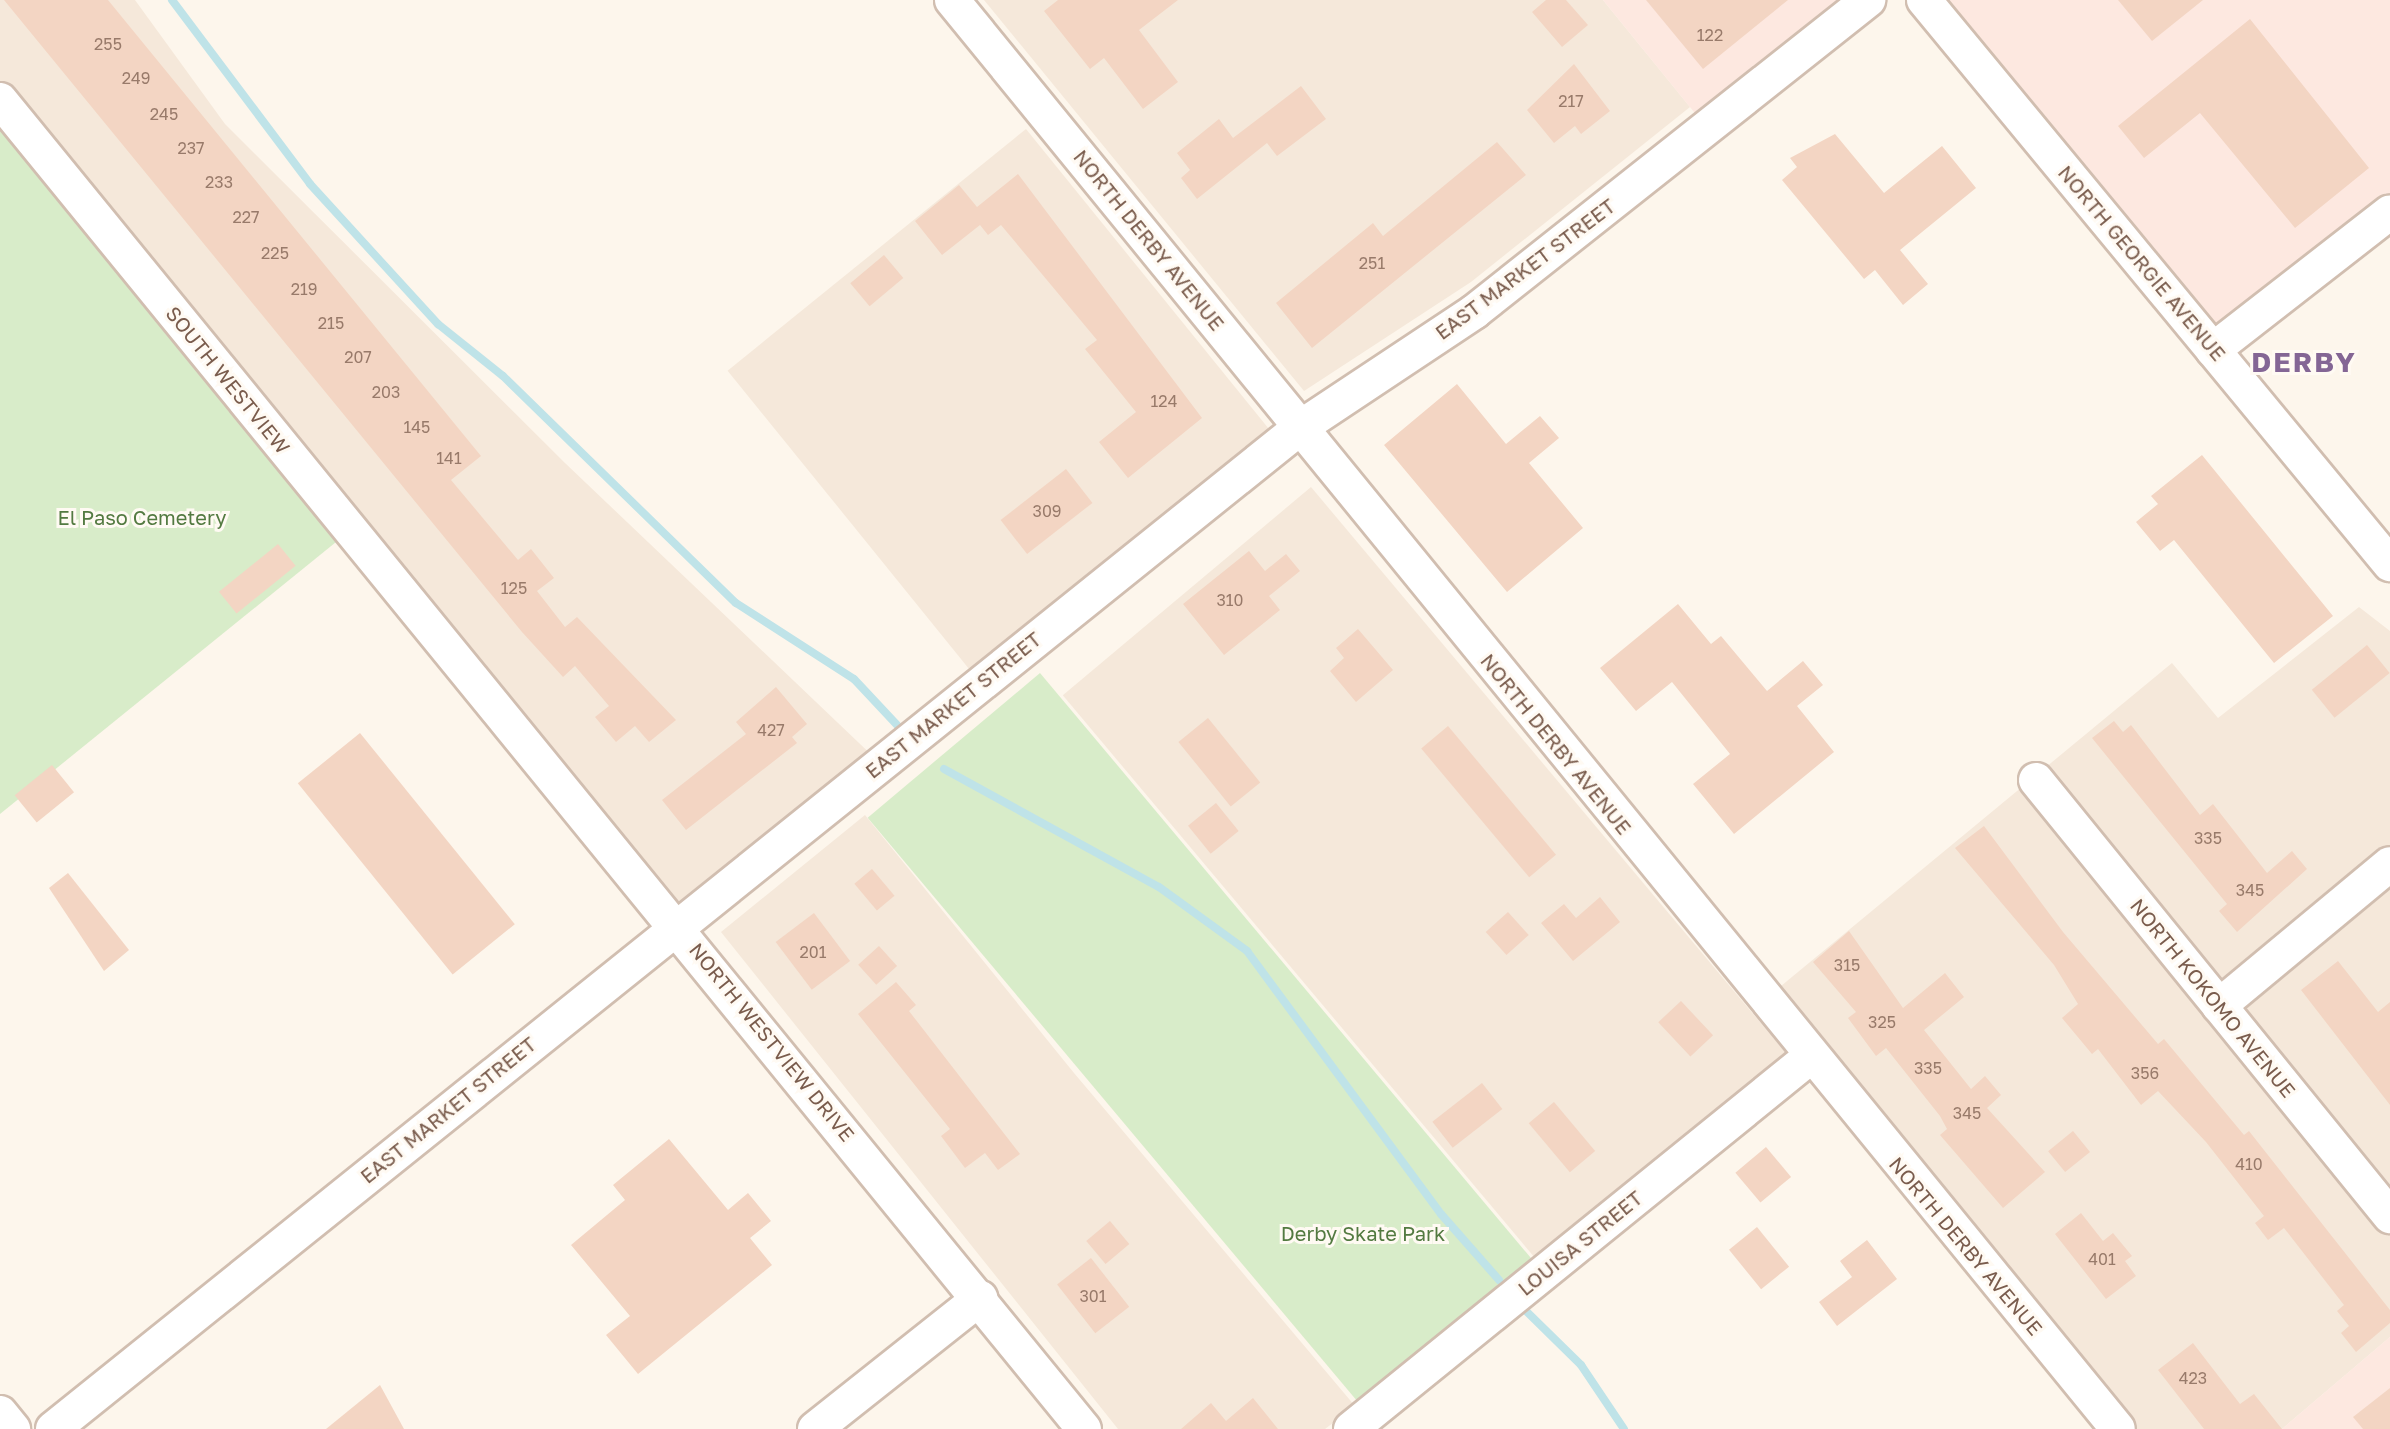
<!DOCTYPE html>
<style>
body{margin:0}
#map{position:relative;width:2390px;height:1429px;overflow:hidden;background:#fdf6ec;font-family:"Golos Text",sans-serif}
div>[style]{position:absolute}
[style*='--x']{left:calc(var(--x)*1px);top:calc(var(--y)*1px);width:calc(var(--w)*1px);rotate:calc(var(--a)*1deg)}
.residential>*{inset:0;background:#f5e8da;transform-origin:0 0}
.commercial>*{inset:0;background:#fde8e0}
.green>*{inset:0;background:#d8ecc9;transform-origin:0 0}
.stream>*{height:8px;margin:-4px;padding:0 4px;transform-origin:4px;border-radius:4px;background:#bfe3e8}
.building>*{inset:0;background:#f3d5c3;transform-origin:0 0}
.roads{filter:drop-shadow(2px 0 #d1beb0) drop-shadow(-2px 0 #d1beb0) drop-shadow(0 2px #d1beb0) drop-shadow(0 -2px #d1beb0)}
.minor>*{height:34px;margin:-17px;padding:0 17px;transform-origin:17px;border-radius:17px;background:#fff}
span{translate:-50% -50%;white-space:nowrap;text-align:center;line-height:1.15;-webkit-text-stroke:6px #fffaf3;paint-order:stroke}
.number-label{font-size:16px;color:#987a6a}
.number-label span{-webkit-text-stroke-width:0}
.street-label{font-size:20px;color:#7a5c4d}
.park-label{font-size:20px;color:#537a41}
.district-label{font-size:28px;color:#846695;font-weight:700;letter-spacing:2px}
</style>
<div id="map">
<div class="residential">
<div style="clip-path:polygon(0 0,135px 0,225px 124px,565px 463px,880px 763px,678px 925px,0 98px)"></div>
<div style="clip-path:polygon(984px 0,1603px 0,1690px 107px,1471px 282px,1304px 391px)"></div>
<div style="left:1026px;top:129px;width:404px;height:384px;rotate:51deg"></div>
<div style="left:1311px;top:487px;width:738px;height:324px;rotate:50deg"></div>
<div style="clip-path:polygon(2359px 607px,2390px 631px,2390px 1337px,2282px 1429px,2118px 1429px,1764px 1000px,2172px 663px,2218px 718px)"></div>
<div style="clip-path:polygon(865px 815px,1074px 1073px,1355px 1406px,1325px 1429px,1118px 1429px,721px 932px)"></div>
</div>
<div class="commercial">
<div style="clip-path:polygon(1603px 0,1868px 0,1707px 128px)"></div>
<div style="clip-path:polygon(1924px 0,2390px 0,2390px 212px,2213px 350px)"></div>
<div style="clip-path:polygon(2390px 1337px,2390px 1429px,2282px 1429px)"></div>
</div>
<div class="green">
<div style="clip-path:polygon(0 119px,341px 538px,0 814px)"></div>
<div style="left:1040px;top:673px;width:768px;height:225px;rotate:50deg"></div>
</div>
<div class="stream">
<div style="--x:172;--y:0;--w:230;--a:53.1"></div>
<div style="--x:310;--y:184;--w:190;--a:47.6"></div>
<div style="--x:438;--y:324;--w:83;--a:38.7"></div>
<div style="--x:503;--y:376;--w:325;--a:44.3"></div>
<div style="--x:736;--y:603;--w:140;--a:32.8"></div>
<div style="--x:854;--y:679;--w:63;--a:46.9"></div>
<div style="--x:944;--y:769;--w:245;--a:28.8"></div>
<div style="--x:1159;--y:887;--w:109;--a:36"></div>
<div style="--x:1247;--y:951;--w:327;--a:53.6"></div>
<div style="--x:1441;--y:1214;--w:88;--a:48.7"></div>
<div style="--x:1522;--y:1307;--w:83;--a:44.5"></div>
<div style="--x:1581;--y:1365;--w:77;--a:56.1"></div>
</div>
<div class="building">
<div style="clip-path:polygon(4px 0,108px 0,481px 456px,451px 480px,518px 560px,531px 549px,554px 578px,537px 591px,565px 627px,577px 617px,676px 720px,649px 742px,635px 726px,616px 742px,595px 717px,609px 706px,575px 666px,563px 677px,522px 632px)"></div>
<div style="clip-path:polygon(1058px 0,1178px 0,1139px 30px,1178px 82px,1143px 109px,1104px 58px,1090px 69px,1044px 11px)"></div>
<div style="clip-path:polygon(1546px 0,1566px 0,1588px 25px,1562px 47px,1532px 12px)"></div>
<div style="clip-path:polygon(1646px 0,1788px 0,1703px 69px)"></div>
<div style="clip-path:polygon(2118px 0,2203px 0,2152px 41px)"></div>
<div style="clip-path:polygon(2250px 19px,2369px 168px,2295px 228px,2200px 113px,2144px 158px,2118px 126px)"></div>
<div style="clip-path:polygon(1574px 64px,1610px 111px,1581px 134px,1575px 126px,1554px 143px,1527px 110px)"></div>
<div style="clip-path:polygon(1301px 86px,1326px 119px,1277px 156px,1267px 143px,1197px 199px,1181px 178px,1190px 170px,1177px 153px,1219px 119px,1233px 138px)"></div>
<div style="clip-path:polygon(1835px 134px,1884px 193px,1942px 146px,1976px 188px,1900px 250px,1928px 284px,1903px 305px,1875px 270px,1864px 279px,1782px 180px,1797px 167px,1790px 158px)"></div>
<div style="clip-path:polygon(1497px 142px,1526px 175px,1312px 348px,1276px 303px,1373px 223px,1383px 236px)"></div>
<div style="clip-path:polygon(1018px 174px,1202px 418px,1128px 478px,1099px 442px,1136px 412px,1085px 349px,1097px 340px,1001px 225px,988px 235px,980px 225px,942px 255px,915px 221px,959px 185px,977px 207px)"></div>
<div style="left:884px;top:255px;width:30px;height:44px;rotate:50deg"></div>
<div style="clip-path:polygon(1457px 384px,1506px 444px,1540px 416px,1559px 438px,1529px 463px,1583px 528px,1507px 592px,1384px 445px)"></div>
<div style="clip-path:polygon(2202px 455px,2333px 616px,2274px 663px,2174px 540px,2160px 551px,2136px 522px,2158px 504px,2151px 496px)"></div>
<div style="left:1066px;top:469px;width:43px;height:83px;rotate:52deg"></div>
<div style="left:278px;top:544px;width:28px;height:76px;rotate:51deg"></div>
<div style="clip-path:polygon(1249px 551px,1265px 571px,1286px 554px,1300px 571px,1269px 596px,1280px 610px,1224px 655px,1183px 604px)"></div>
<div style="clip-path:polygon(1678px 604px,1711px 644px,1721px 636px,1767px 691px,1803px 661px,1823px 685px,1797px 706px,1834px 752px,1734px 834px,1693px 784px,1730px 754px,1672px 682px,1636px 711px,1600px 668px)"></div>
<div style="clip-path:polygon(1358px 629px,1393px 670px,1356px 702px,1330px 671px,1344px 658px,1336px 648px)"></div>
<div style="left:2367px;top:645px;width:36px;height:71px;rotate:51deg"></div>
<div style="clip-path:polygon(776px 687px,807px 724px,792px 737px,797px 743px,686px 830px,662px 800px,746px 734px,736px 722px)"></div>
<div style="left:1208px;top:718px;width:83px;height:38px;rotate:51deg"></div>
<div style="clip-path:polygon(2114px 721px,2123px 732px,2131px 725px,2200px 815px,2213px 804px,2267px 873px,2292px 851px,2307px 869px,2237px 932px,2219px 911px,2227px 904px,2092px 738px)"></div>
<div style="left:1448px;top:726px;width:168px;height:35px;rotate:50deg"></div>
<div style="left:360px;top:733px;width:246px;height:80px;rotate:51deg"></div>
<div style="left:52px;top:765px;width:35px;height:48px;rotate:51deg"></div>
<div style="left:1216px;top:803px;width:36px;height:36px;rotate:51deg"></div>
<div style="clip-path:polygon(1984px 826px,2063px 932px,2158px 1044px,2164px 1039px,2244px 1135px,2249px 1131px,2390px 1310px,2390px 1323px,2356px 1352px,2341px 1333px,2349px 1326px,2337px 1311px,2344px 1305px,2284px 1228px,2268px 1240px,2255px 1223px,2264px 1216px,2206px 1142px,2158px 1091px,2141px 1105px,2098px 1049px,2092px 1054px,2062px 1018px,2078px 1004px,2054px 965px,1955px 848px)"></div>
<div style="left:872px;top:869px;width:35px;height:23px;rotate:50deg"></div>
<div style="clip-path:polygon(68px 873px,129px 950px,104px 971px,49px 888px)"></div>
<div style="clip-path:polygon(1600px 897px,1620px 922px,1573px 961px,1541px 923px,1564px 904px,1576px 918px)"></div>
<div style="left:1508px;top:912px;width:31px;height:30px;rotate:48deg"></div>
<div style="left:814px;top:913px;width:60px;height:48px;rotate:53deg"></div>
<div style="clip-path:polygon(1849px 931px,1903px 1008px,1945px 973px,1964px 997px,1924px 1030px,1971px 1089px,1985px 1076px,2001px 1095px,1987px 1108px,2045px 1172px,2003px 1208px,1940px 1135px,1947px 1129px,1940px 1116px,1886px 1048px,1876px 1056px,1848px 1018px,1856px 1012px,1813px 962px)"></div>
<div style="left:879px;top:946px;width:27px;height:28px;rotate:48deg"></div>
<div style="clip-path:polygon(2338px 961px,2378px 1012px,2390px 1002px,2390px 1105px,2301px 990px)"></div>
<div style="clip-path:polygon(896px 982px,916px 1005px,909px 1011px,1020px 1154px,998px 1170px,985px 1153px,965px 1168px,941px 1136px,950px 1129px,858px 1014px)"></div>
<div style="left:1681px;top:1001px;width:47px;height:31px;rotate:47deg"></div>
<div style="left:1482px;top:1083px;width:33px;height:63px;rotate:52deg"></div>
<div style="left:1554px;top:1102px;width:64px;height:33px;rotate:50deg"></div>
<div style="left:2073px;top:1131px;width:27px;height:32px;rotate:51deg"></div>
<div style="clip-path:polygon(669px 1139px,728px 1210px,748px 1193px,771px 1221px,750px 1238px,772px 1265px,638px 1374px,606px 1335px,630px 1316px,571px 1245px,625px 1200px,613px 1185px)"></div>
<div style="left:1766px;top:1147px;width:39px;height:40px;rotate:50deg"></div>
<div style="clip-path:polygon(2081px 1213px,2103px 1241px,2113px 1233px,2132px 1256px,2125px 1261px,2136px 1276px,2106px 1299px,2055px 1234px)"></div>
<div style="left:1110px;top:1221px;width:30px;height:31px;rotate:50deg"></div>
<div style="left:1757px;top:1227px;width:51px;height:36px;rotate:51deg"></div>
<div style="clip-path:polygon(1867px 1240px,1897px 1279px,1837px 1326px,1819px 1302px,1852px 1277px,1840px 1261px)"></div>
<div style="left:1091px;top:1258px;width:62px;height:43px;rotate:52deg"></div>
<div style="clip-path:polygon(2193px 1343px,2240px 1404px,2254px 1394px,2282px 1429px,2204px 1429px,2158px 1370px)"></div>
<div style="clip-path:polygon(380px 1385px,404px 1429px,326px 1429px)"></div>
<div style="clip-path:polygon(2390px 1388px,2390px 1429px,2363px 1429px,2353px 1417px)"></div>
<div style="clip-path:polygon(1253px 1398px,1278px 1429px,1181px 1429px,1211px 1403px,1226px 1421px)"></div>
</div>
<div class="roads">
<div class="minor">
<div style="--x:952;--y:0;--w:1844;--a:50.79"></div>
<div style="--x:1924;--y:0;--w:732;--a:50.44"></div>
<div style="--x:0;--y:100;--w:1715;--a:50.8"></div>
<div style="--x:2213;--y:350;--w:224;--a:-37.9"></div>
<div style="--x:2036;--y:780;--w:562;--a:50.93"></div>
<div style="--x:2219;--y:1006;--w:222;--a:-39.7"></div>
<div style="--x:0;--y:1413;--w:21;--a:51"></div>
<div style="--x:53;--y:1429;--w:1600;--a:-38.76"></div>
<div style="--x:1301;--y:427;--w:208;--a:-33.6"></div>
<div style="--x:1474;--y:312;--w:503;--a:-38.37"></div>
<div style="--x:815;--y:1429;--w:211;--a:-38.4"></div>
<div style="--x:1351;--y:1429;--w:591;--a:-39.02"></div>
</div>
</div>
<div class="number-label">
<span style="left:1710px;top:35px">122</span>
<span style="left:108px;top:44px">255</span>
<span style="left:136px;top:78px">249</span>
<span style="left:1571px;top:101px">217</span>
<span style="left:164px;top:114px">245</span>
<span style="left:191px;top:148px">237</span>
<span style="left:219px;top:182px">233</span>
<span style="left:246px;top:217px">227</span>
<span style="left:275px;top:253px">225</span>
<span style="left:1372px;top:263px">251</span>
<span style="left:304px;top:289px">219</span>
<span style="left:331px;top:323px">215</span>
<span style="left:358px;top:357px">207</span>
<span style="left:386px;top:392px">203</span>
<span style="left:1164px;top:401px">124</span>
<span style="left:417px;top:427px">145</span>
<span style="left:449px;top:458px">141</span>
<span style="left:1047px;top:511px">309</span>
<span style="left:514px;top:588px">125</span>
<span style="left:1230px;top:600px">310</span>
<span style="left:771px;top:730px">427</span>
<span style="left:2208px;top:838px">335</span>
<span style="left:2250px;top:890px">345</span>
<span style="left:813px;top:952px">201</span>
<span style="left:1847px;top:965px">315</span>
<span style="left:1882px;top:1022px">325</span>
<span style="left:1928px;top:1068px">335</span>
<span style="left:2145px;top:1073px">356</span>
<span style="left:1967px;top:1113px">345</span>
<span style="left:2249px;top:1164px">410</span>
<span style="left:2102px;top:1259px">401</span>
<span style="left:1093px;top:1296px">301</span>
<span style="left:2193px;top:1378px">423</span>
</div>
<div class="street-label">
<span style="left:1149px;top:240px;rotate:51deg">NORTH DERBY AVENUE</span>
<span style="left:2142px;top:263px;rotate:50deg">NORTH GEORGIE AVENUE</span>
<span style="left:1525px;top:269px;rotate:-37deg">EAST MARKET STREET</span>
<span style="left:228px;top:380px;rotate:51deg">SOUTH WESTVIEW</span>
<span style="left:953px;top:705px;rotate:-39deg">EAST MARKET STREET</span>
<span style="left:1556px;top:744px;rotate:51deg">NORTH DERBY AVENUE</span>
<span style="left:2213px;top:998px;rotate:51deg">NORTH KOKOMO AVENUE</span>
<span style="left:772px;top:1042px;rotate:51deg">NORTH WESTVIEW DRIVE</span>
<span style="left:448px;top:1110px;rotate:-39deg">EAST MARKET STREET</span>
<span style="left:1580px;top:1243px;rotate:-39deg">LOUISA STREET</span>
<span style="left:1966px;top:1246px;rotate:50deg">NORTH DERBY AVENUE</span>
</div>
<div class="park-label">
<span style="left:142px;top:517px">El Paso Cemetery</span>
<span style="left:1363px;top:1233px">Derby Skate Park</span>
</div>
<div class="district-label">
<span style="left:2304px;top:362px">DERBY</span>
</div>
</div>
